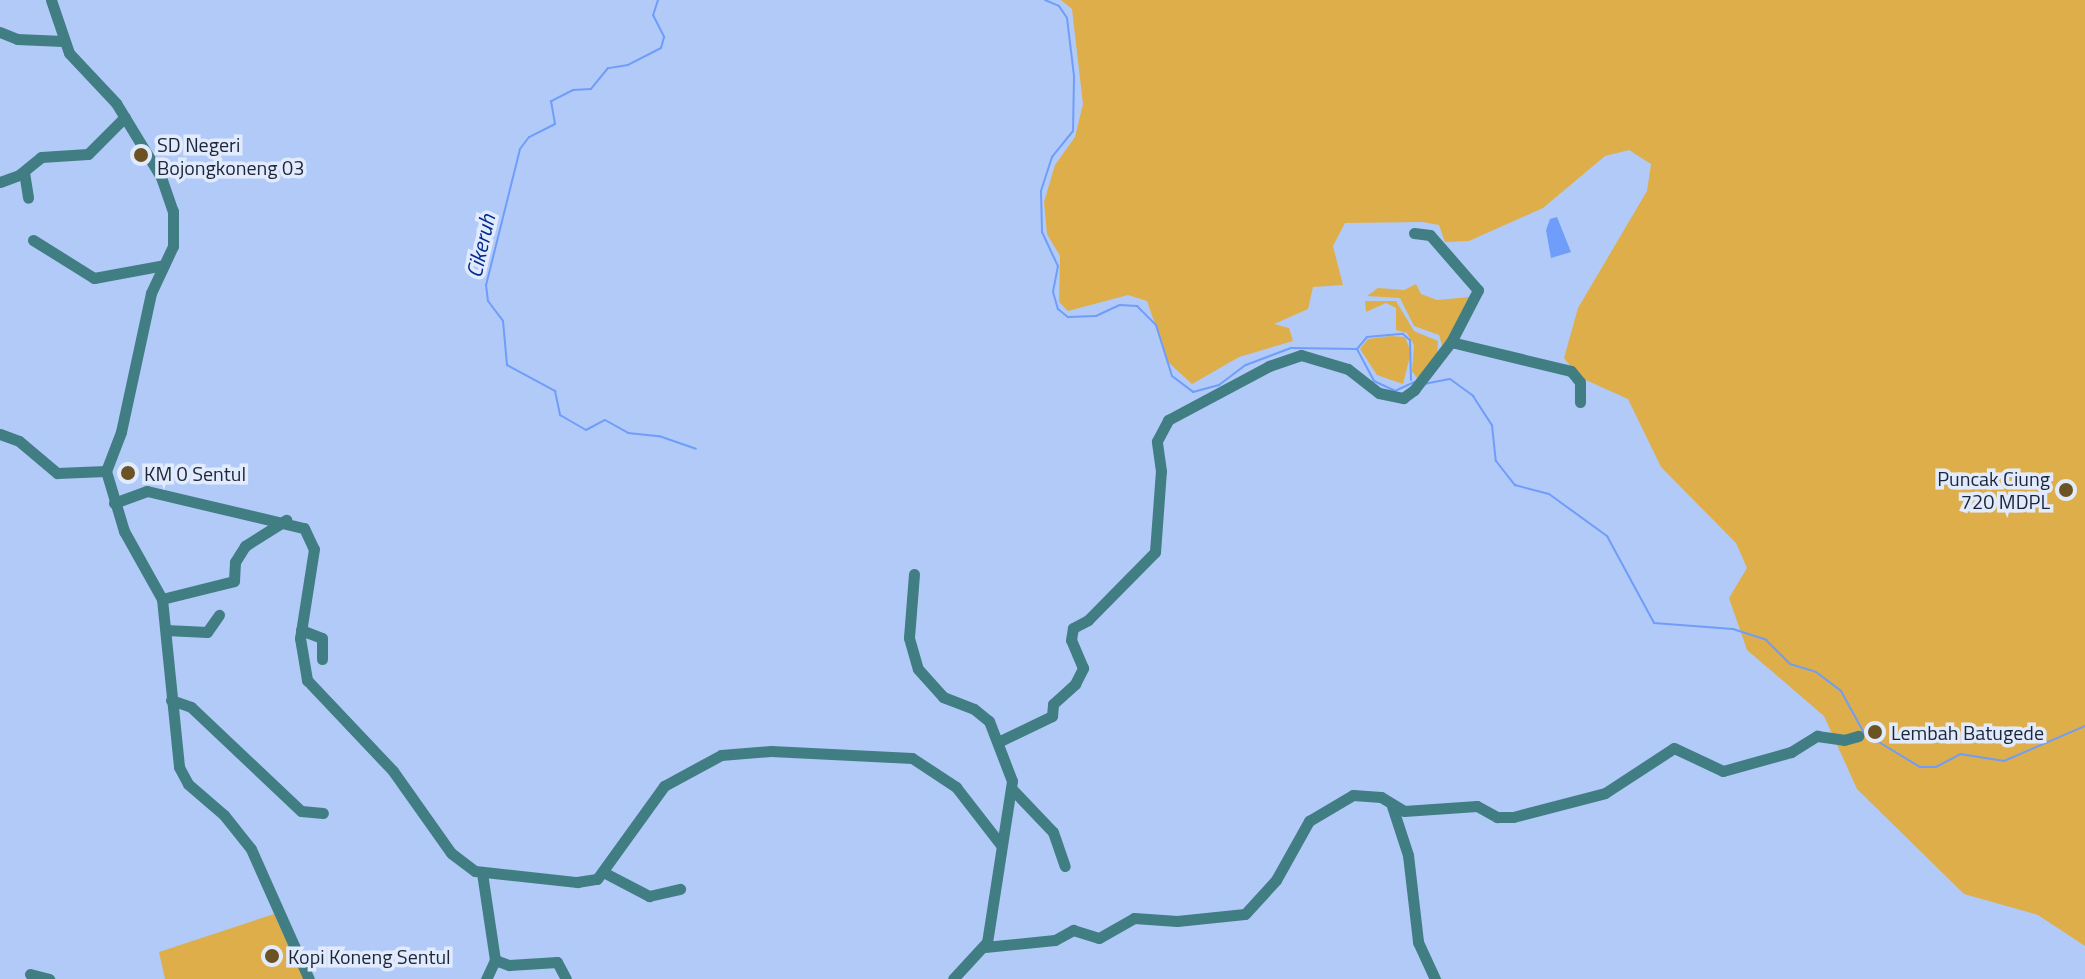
<!DOCTYPE html>
<style>
body{margin:0}
#map{position:relative;width:2085px;height:979px;overflow:hidden;background:#b2caf7;font-family:"Titillium Web",sans-serif}
div>[style]{position:absolute}
[style*='--x']{left:calc(var(--x)*1px);top:calc(var(--y)*1px);width:calc(var(--w)*1px);rotate:calc(var(--a)*1deg)}
.green>*{inset:0;background:#deae4a}
.water>*{inset:0;background:#6f9df9}
.stream>*{height:2px;margin:-1px;padding:0 1px;transform-origin:1px;border-radius:1px;background:#6f9df9}
.minor>*{height:11px;margin:-5.5px;padding:0 5.5px;transform-origin:5.5px;border-radius:5.5px;background:#407e84}
.dots>*{width:22px;height:22px;translate:-50% -50%;box-sizing:border-box;border:4px solid #e1ebfd;border-radius:50%}
span{translate:-50% -50%;white-space:nowrap;text-align:center;line-height:1.15;-webkit-text-stroke:7px #e1ebfd;paint-order:stroke}
.poi-label{font-size:20px;color:#1d2637}
.left{translate:0 -50%;text-align:left}
.right{translate:-100% -50%;text-align:right}
.water-label{font-size:22px;color:#002991;font-style:italic}
</style>
<div id="map">
<div class="green">
<div style="clip-path:polygon(1061px 0,2085px 0,2085px 946px,2038px 915px,1964px 894px,1857px 789px,1824px 716px,1747px 650px,1729px 598px,1747px 568px,1736px 543px,1661px 467px,1628px 399px,1579px 377px,1564px 358px,1578px 308px,1647px 191px,1651px 164px,1629px 150px,1605px 156px,1543px 208px,1469px 241px,1445px 242px,1439px 225px,1423px 222px,1345px 223px,1333px 246px,1343px 285px,1313px 287px,1308px 309px,1274px 324px,1289px 328px,1293px 341px,1239px 357px,1192px 384px,1168px 362px,1147px 301px,1128px 295px,1068px 311px,1059px 302px,1060px 256px,1047px 234px,1044px 202px,1055px 165px,1075px 137px,1083px 104px,1072px 9px)"></div>
<div style="clip-path:polygon(1416px 284px,1421px 294px,1437px 300px,1469px 297px,1443px 348px,1439px 335px,1414px 326px,1400px 298px,1367px 296px,1378px 288px,1404px 290px)"></div>
<div style="clip-path:polygon(1365px 301px,1396px 301px,1414px 331px,1438px 341px,1437px 356px,1417px 378px,1412px 371px,1414px 345px,1407px 333px,1396px 330px,1396px 308px,1386px 303px,1366px 312px)"></div>
<div style="clip-path:polygon(1391px 336px,1405px 337px,1411px 352px,1403px 384px,1377px 375px,1360px 349px,1368px 339px)"></div>
<div style="clip-path:polygon(274px 914px,304px 979px,165px 979px,159px 952px)"></div>
</div>
<div class="water">
<div style="clip-path:polygon(1557px 217px,1571px 252px,1551px 258px,1546px 230px,1550px 219px)"></div>
</div>
<div class="stream">
<div style="--x:658;--y:0;--w:16;--a:108"></div>
<div style="--x:653;--y:15;--w:25;--a:63"></div>
<div style="--x:664;--y:37;--w:11;--a:105"></div>
<div style="--x:661;--y:48;--w:37;--a:153"></div>
<div style="--x:628;--y:65;--w:20;--a:171"></div>
<div style="--x:608;--y:68;--w:27;--a:129"></div>
<div style="--x:591;--y:89;--w:18;--a:177"></div>
<div style="--x:573;--y:90;--w:25;--a:153"></div>
<div style="--x:551;--y:101;--w:23;--a:80"></div>
<div style="--x:555;--y:124;--w:29;--a:153"></div>
<div style="--x:529;--y:137;--w:15;--a:127"></div>
<div style="--x:520;--y:149;--w:140;--a:104"></div>
<div style="--x:486;--y:285;--w:16;--a:83"></div>
<div style="--x:488;--y:301;--w:25;--a:53"></div>
<div style="--x:503;--y:321;--w:44;--a:84.8"></div>
<div style="--x:507;--y:365;--w:55;--a:28.4"></div>
<div style="--x:555;--y:391;--w:25;--a:78"></div>
<div style="--x:560;--y:415;--w:30;--a:30"></div>
<div style="--x:586;--y:430;--w:21;--a:-28"></div>
<div style="--x:605;--y:420;--w:26;--a:29"></div>
<div style="--x:628;--y:433;--w:31;--a:6"></div>
<div style="--x:659;--y:436;--w:39;--a:19"></div>
<div style="--x:1045;--y:0;--w:15;--a:23"></div>
<div style="--x:1059;--y:6;--w:14;--a:56"></div>
<div style="--x:1067;--y:18;--w:58;--a:83.1"></div>
<div style="--x:1074;--y:76;--w:55;--a:91"></div>
<div style="--x:1073;--y:131;--w:33;--a:129"></div>
<div style="--x:1052;--y:157;--w:36;--a:108"></div>
<div style="--x:1041;--y:191;--w:41;--a:88.6"></div>
<div style="--x:1042;--y:232;--w:38;--a:65"></div>
<div style="--x:1058;--y:266;--w:26;--a:101"></div>
<div style="--x:1053;--y:292;--w:18;--a:74"></div>
<div style="--x:1058;--y:309;--w:13;--a:39"></div>
<div style="--x:1068;--y:317;--w:28;--a:-2"></div>
<div style="--x:1096;--y:316;--w:26;--a:-25"></div>
<div style="--x:1120;--y:305;--w:17;--a:3"></div>
<div style="--x:1137;--y:306;--w:27;--a:45"></div>
<div style="--x:1156;--y:325;--w:53;--a:72.6"></div>
<div style="--x:1172;--y:376;--w:26;--a:37"></div>
<div style="--x:1193;--y:392;--w:27;--a:-15"></div>
<div style="--x:1219;--y:385;--w:34;--a:-37"></div>
<div style="--x:1246;--y:365;--w:48;--a:-20.7"></div>
<div style="--x:1291;--y:348;--w:66;--a:0.9"></div>
<div style="--x:1357;--y:349;--w:36;--a:62"></div>
<div style="--x:1374;--y:381;--w:23;--a:25"></div>
<div style="--x:1395;--y:391;--w:21;--a:-25"></div>
<div style="--x:1357;--y:349;--w:16;--a:-50"></div>
<div style="--x:1367;--y:337;--w:36;--a:-5"></div>
<div style="--x:1403;--y:334;--w:9;--a:41"></div>
<div style="--x:1410;--y:340;--w:40;--a:88.6"></div>
<div style="--x:1424;--y:384;--w:26;--a:-11"></div>
<div style="--x:1450;--y:379;--w:29;--a:36"></div>
<div style="--x:1473;--y:396;--w:35;--a:57"></div>
<div style="--x:1492;--y:425;--w:36;--a:84"></div>
<div style="--x:1496;--y:461;--w:31;--a:52"></div>
<div style="--x:1515;--y:485;--w:35;--a:15"></div>
<div style="--x:1549;--y:494;--w:72;--a:35.9"></div>
<div style="--x:1607;--y:536;--w:99;--a:61.6"></div>
<div style="--x:1654;--y:623;--w:79;--a:4.3"></div>
<div style="--x:1733;--y:629;--w:35;--a:18"></div>
<div style="--x:1766;--y:640;--w:34;--a:45"></div>
<div style="--x:1790;--y:664;--w:27;--a:17"></div>
<div style="--x:1816;--y:672;--w:31;--a:37"></div>
<div style="--x:1841;--y:691;--w:48;--a:61.3"></div>
<div style="--x:1864;--y:733;--w:66;--a:31.3"></div>
<div style="--x:1920;--y:767;--w:16;--a:0"></div>
<div style="--x:1936;--y:767;--w:27;--a:-28"></div>
<div style="--x:1960;--y:754;--w:45;--a:9"></div>
<div style="--x:2004;--y:761;--w:88;--a:-23.4"></div>
</div>
<div class="minor">
<div style="--x:51;--y:0;--w:56;--a:71.2"></div>
<div style="--x:69;--y:53;--w:69;--a:46.8"></div>
<div style="--x:116;--y:103;--w:87;--a:58.7"></div>
<div style="--x:161;--y:177;--w:36;--a:71"></div>
<div style="--x:173;--y:211;--w:35;--a:90"></div>
<div style="--x:173;--y:246;--w:52;--a:115.1"></div>
<div style="--x:151;--y:293;--w:142;--a:102.2"></div>
<div style="--x:121;--y:432;--w:42;--a:111"></div>
<div style="--x:106;--y:471;--w:63;--a:73.3"></div>
<div style="--x:124;--y:531;--w:78;--a:60.8"></div>
<div style="--x:162;--y:599;--w:169;--a:84.2"></div>
<div style="--x:179;--y:767;--w:19;--a:62"></div>
<div style="--x:188;--y:784;--w:48;--a:40.7"></div>
<div style="--x:224;--y:815;--w:43;--a:51.5"></div>
<div style="--x:251;--y:849;--w:142;--a:66"></div>
<div style="--x:0;--y:32;--w:18;--a:22"></div>
<div style="--x:17;--y:39;--w:46;--a:2.5"></div>
<div style="--x:24;--y:172;--w:26;--a:81"></div>
<div style="--x:0;--y:182;--w:20;--a:-20"></div>
<div style="--x:19;--y:175;--w:28;--a:-39"></div>
<div style="--x:41;--y:157;--w:47;--a:-3.7"></div>
<div style="--x:88;--y:154;--w:52;--a:-45"></div>
<div style="--x:1414;--y:233;--w:16;--a:7"></div>
<div style="--x:1430;--y:235;--w:73;--a:48.9"></div>
<div style="--x:1478;--y:290;--w:59;--a:117.4"></div>
<div style="--x:33;--y:240;--w:72;--a:31.9"></div>
<div style="--x:94;--y:278;--w:71;--a:-10.5"></div>
<div style="--x:0;--y:434;--w:20;--a:20"></div>
<div style="--x:19;--y:441;--w:50;--a:40.1"></div>
<div style="--x:57;--y:473;--w:49;--a:-2.3"></div>
<div style="--x:114;--y:503;--w:35;--a:-20"></div>
<div style="--x:147;--y:491;--w:161;--a:13.3"></div>
<div style="--x:304;--y:528;--w:23;--a:65"></div>
<div style="--x:314;--y:549;--w:90;--a:98.9"></div>
<div style="--x:300;--y:638;--w:43;--a:80.5"></div>
<div style="--x:307;--y:680;--w:125;--a:46.6"></div>
<div style="--x:393;--y:771;--w:100;--a:54.7"></div>
<div style="--x:451;--y:853;--w:30;--a:37"></div>
<div style="--x:475;--y:871;--w:103;--a:6.2"></div>
<div style="--x:577;--y:882;--w:20;--a:-9"></div>
<div style="--x:597;--y:879;--w:115;--a:-54.2"></div>
<div style="--x:664;--y:786;--w:65;--a:-28.5"></div>
<div style="--x:721;--y:755;--w:50;--a:-4.6"></div>
<div style="--x:771;--y:751;--w:141;--a:2.8"></div>
<div style="--x:912;--y:758;--w:53;--a:33.4"></div>
<div style="--x:956;--y:787;--w:73;--a:52.2"></div>
<div style="--x:914;--y:574;--w:64;--a:94.5"></div>
<div style="--x:909;--y:638;--w:32;--a:74"></div>
<div style="--x:918;--y:669;--w:38;--a:48"></div>
<div style="--x:943;--y:697;--w:33;--a:21"></div>
<div style="--x:974;--y:709;--w:19;--a:39"></div>
<div style="--x:989;--y:721;--w:64;--a:69"></div>
<div style="--x:1012;--y:781;--w:163;--a:98.8"></div>
<div style="--x:987;--y:942;--w:50;--a:132.6"></div>
<div style="--x:162;--y:599;--w:74;--a:-14"></div>
<div style="--x:234;--y:581;--w:19;--a:-87"></div>
<div style="--x:235;--y:562;--w:19;--a:-58"></div>
<div style="--x:245;--y:546;--w:49;--a:-32.4"></div>
<div style="--x:166;--y:630;--w:41;--a:2.8"></div>
<div style="--x:207;--y:632;--w:21;--a:-55"></div>
<div style="--x:301;--y:630;--w:22;--a:21"></div>
<div style="--x:322;--y:638;--w:21;--a:90"></div>
<div style="--x:171;--y:700;--w:21;--a:19"></div>
<div style="--x:191;--y:707;--w:151;--a:43.4"></div>
<div style="--x:301;--y:811;--w:22;--a:5"></div>
<div style="--x:998;--y:742;--w:60;--a:-25.7"></div>
<div style="--x:1052;--y:716;--w:12;--a:-85"></div>
<div style="--x:1053;--y:704;--w:30;--a:-42"></div>
<div style="--x:1075;--y:684;--w:18;--a:-63"></div>
<div style="--x:1083;--y:668;--w:30;--a:-113"></div>
<div style="--x:1071;--y:640;--w:12;--a:-81"></div>
<div style="--x:1073;--y:628;--w:17;--a:-28"></div>
<div style="--x:1088;--y:620;--w:95;--a:-45.4"></div>
<div style="--x:1155;--y:552;--w:81;--a:-85.8"></div>
<div style="--x:1161;--y:471;--w:30;--a:-98"></div>
<div style="--x:1157;--y:441;--w:24;--a:-62"></div>
<div style="--x:1168;--y:420;--w:115;--a:-28.1"></div>
<div style="--x:1269;--y:366;--w:34;--a:-19"></div>
<div style="--x:1301;--y:355;--w:49;--a:16.6"></div>
<div style="--x:1348;--y:369;--w:39;--a:38"></div>
<div style="--x:1379;--y:393;--w:25;--a:12"></div>
<div style="--x:1403;--y:398;--w:14;--a:-36"></div>
<div style="--x:1414;--y:390;--w:61;--a:-52.4"></div>
<div style="--x:1451;--y:342;--w:123;--a:13.6"></div>
<div style="--x:1571;--y:371;--w:14;--a:51"></div>
<div style="--x:1580;--y:382;--w:20;--a:90"></div>
<div style="--x:1012;--y:789;--w:59;--a:46.4"></div>
<div style="--x:1053;--y:832;--w:36;--a:71"></div>
<div style="--x:1392;--y:806;--w:52;--a:71.9"></div>
<div style="--x:1408;--y:855;--w:88;--a:83.4"></div>
<div style="--x:1418;--y:942;--w:41;--a:65.3"></div>
<div style="--x:482;--y:873;--w:88;--a:81.5"></div>
<div style="--x:495;--y:960;--w:21;--a:115"></div>
<div style="--x:605;--y:873;--w:50;--a:27.6"></div>
<div style="--x:649;--y:896;--w:32;--a:-13"></div>
<div style="--x:985;--y:947;--w:70;--a:-5.7"></div>
<div style="--x:1055;--y:940;--w:21;--a:-29"></div>
<div style="--x:1073;--y:930;--w:27;--a:17"></div>
<div style="--x:1099;--y:938;--w:40;--a:-29.7"></div>
<div style="--x:1134;--y:918;--w:43;--a:4"></div>
<div style="--x:1177;--y:921;--w:68;--a:-5.9"></div>
<div style="--x:1245;--y:914;--w:46;--a:-47.6"></div>
<div style="--x:1276;--y:880;--w:68;--a:-60.8"></div>
<div style="--x:1309;--y:821;--w:51;--a:-30.6"></div>
<div style="--x:1353;--y:795;--w:28;--a:4"></div>
<div style="--x:1381;--y:797;--w:27;--a:31"></div>
<div style="--x:1404;--y:811;--w:73;--a:-3.9"></div>
<div style="--x:1477;--y:806;--w:23;--a:29"></div>
<div style="--x:1497;--y:817;--w:16;--a:0"></div>
<div style="--x:1513;--y:817;--w:95;--a:-14.6"></div>
<div style="--x:1605;--y:793;--w:82;--a:-33.1"></div>
<div style="--x:1674;--y:748;--w:54;--a:25.1"></div>
<div style="--x:1723;--y:771;--w:71;--a:-15.6"></div>
<div style="--x:1791;--y:752;--w:31;--a:-32"></div>
<div style="--x:1817;--y:736;--w:27;--a:8"></div>
<div style="--x:1844;--y:740;--w:15;--a:-16"></div>
<div style="--x:495;--y:960;--w:15;--a:20"></div>
<div style="--x:509;--y:965;--w:48;--a:-3.6"></div>
<div style="--x:557;--y:962;--w:19;--a:62"></div>
<div style="--x:30;--y:974;--w:20;--a:15"></div>
</div>
<div class="dots">
<div style="left:141px;top:155px;background:#6b5323"></div>
<div style="left:128px;top:473px;background:#6b5323"></div>
<div style="left:2066px;top:490px;background:#6b5323"></div>
<div style="left:1875px;top:732px;background:#6b5323"></div>
<div style="left:272px;top:956px;background:#6b5323"></div>
</div>
<div class="poi-label">
<span class="left" style="left:157px;top:156px">SD Negeri<br>Bojongkoneng 03</span>
<span class="left" style="left:144px;top:473px">KM 0 Sentul</span>
<span class="right" style="left:2050px;top:490px">Puncak Ciung<br>720 MDPL</span>
<span class="left" style="left:1891px;top:732px">Lembah Batugede</span>
<span class="left" style="left:288px;top:956px">Kopi Koneng Sentul</span>
</div>
<div class="water-label">
<span style="left:481px;top:246px;rotate:-77deg">Cikeruh</span>
</div>
</div>
